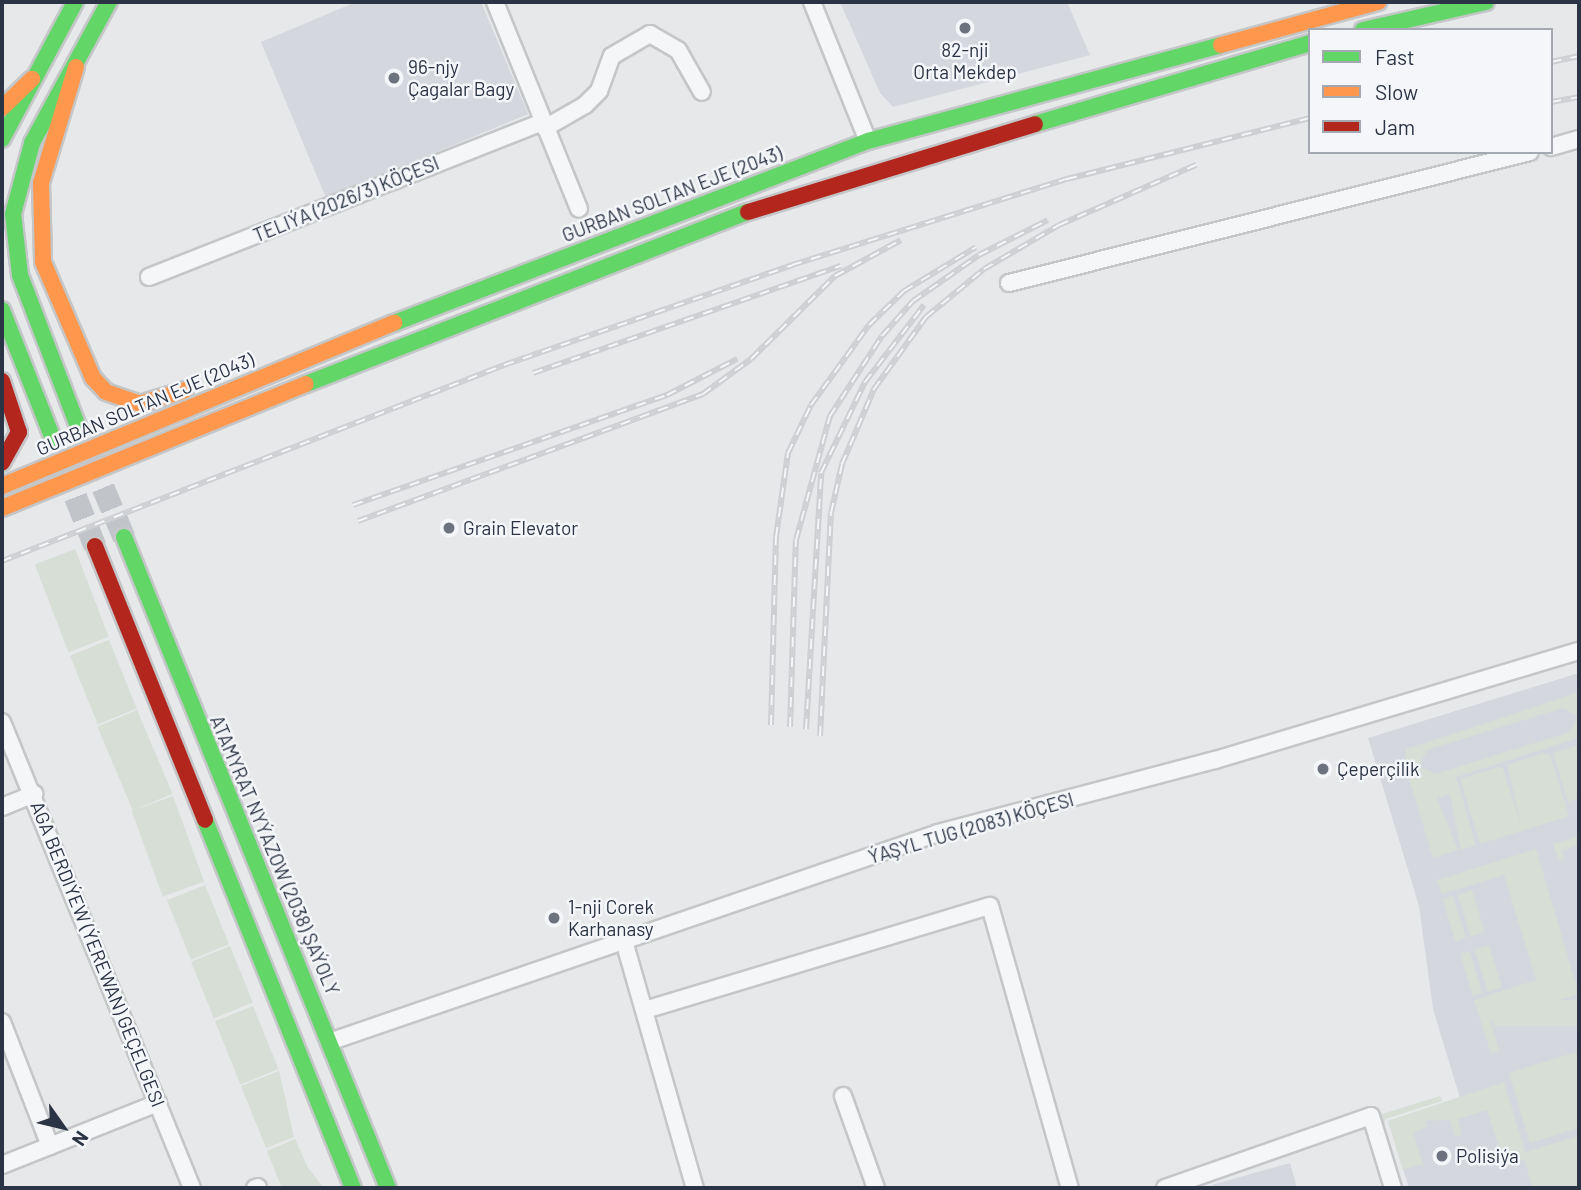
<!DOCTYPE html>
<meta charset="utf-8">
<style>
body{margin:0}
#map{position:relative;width:1581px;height:1190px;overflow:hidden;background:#e6e8ea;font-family:Barlow,sans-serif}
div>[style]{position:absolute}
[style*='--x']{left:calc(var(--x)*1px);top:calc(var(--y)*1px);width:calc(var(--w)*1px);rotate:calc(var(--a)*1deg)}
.built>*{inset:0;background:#d4d7dd}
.green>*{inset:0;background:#d6ded6;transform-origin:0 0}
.primary-tunnel>*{height:23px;margin-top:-11.5px;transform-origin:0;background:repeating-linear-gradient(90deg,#c1c4c9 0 23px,transparent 0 34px)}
.roads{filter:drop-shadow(2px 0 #c4c6c8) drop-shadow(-2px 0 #c4c6c8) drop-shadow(0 2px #c4c6c8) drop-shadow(0 -2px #c4c6c8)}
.street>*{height:16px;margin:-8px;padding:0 8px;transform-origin:8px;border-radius:8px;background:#f5f6f7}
.fast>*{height:16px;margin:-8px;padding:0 8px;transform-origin:8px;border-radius:8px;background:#63d668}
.slow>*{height:16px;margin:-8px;padding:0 8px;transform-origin:8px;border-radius:8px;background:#ff974d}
.jam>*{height:16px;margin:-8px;padding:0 8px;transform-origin:8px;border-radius:8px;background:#b3261e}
.rail>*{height:6px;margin-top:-3px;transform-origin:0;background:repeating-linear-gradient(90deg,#f4f6f9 0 10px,#cecfd2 0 20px);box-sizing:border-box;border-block:2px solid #cecfd2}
.dots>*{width:19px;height:19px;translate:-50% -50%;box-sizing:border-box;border:4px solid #f4f6f9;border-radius:50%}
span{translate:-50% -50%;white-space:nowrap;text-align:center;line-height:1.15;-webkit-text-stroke:5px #f4f6f9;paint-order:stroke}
.poi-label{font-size:19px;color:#2b3445}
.left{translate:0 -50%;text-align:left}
.street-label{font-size:19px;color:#2b3445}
.frame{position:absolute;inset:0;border:4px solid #2b3445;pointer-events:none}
.legend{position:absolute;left:1308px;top:28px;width:245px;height:126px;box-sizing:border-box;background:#f4f6f9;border:2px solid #a4a8b1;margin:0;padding:9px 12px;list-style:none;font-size:21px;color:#2b3445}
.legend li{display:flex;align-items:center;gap:14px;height:35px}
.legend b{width:35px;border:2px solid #a4a8b1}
.north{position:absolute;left:28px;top:1092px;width:70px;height:70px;-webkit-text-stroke:5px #f4f6f9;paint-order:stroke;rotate:124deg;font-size:19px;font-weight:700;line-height:28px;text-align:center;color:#2b3445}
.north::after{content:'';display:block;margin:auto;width:24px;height:32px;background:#2b3445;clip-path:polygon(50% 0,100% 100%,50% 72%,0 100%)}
</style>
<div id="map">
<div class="built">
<div style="clip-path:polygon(356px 2px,481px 2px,528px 114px,326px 198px,261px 42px)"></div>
<div style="clip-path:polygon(840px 2px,1067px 2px,1090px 55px,893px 107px,880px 93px)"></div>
<div style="clip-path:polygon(1579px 673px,1579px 1188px,1409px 1188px,1388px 1121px,1460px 1098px,1433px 1009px,1419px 906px,1368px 738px)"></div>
<div style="clip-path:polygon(1290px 1163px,1297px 1188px,1213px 1188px,1212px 1185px)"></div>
</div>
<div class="green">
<div style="left:75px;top:549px;width:94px;height:43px;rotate:69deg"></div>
<div style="left:109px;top:640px;width:74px;height:42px;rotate:68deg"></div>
<div style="clip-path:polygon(evenodd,1579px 692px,1578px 738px,1456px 777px,1476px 845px,1461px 850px,1450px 794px,1437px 798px,1458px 850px,1433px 858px,1404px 762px,1406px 749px,1579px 692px,1563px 708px,1578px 716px,1570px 732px,1435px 774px,1419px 766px,1427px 750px,1563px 708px)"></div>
<div style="left:137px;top:710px;width:91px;height:43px;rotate:67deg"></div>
<div style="clip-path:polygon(1579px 745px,1579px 798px,1568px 802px,1553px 753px)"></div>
<div style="clip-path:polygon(1544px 753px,1550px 755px,1569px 816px,1480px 844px,1460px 779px,1502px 766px,1521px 825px,1507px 765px)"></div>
<div style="left:173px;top:796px;width:91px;height:44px;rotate:70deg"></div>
<div style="clip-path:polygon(1579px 836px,1579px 845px,1562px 851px,1565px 861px,1558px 859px,1553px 844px)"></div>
<div style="clip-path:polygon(1536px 849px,1579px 994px,1491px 1021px,1499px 1051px,1491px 1054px,1474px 1000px,1536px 980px,1504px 875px,1442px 894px,1437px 880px)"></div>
<div style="left:205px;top:885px;width:64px;height:41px;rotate:68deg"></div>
<div style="left:1472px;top:890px;width:44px;height:15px;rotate:73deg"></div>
<div style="left:1453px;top:896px;width:44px;height:11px;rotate:73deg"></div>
<div style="left:1489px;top:945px;width:44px;height:15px;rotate:73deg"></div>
<div style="left:230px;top:946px;width:61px;height:42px;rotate:68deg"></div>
<div style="left:1470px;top:951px;width:44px;height:10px;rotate:74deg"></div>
<div style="left:1579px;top:1000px;width:26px;height:85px;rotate:90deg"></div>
<div style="left:253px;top:1006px;width:68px;height:41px;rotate:68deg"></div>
<div style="clip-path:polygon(1579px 1051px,1579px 1128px,1530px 1143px,1509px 1073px)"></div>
<div style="clip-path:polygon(279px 1071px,294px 1137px,266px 1148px,241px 1086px)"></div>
<div style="clip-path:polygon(1504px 1082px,1525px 1152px,1579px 1136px,1579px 1188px,1533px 1188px,1524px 1160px,1505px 1166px,1487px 1110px,1458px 1119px,1462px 1135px,1455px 1137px,1450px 1120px,1425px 1121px,1427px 1127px,1413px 1132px,1423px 1164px,1403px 1170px,1388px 1121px)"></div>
<div style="clip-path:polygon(1440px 1096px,1442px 1101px,1385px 1119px,1384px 1129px,1382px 1114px)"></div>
<div style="clip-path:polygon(295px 1139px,308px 1168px,324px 1188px,282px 1188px,267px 1151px)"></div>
</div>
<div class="primary-tunnel">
<div style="--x:90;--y:456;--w:88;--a:67.2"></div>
<div style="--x:63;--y:465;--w:87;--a:68.4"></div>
</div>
<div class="roads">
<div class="street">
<div style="--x:495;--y:2;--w:223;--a:67.9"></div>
<div style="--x:812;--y:2;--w:150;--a:68.1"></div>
<div style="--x:545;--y:128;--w:46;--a:-29.9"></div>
<div style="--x:585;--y:105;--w:20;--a:-45"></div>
<div style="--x:599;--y:91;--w:37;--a:-70"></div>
<div style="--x:612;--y:56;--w:44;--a:-30.1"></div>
<div style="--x:650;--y:34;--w:32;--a:30"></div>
<div style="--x:678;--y:50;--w:48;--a:60.3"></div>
<div style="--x:1551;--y:147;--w:29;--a:-16"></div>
<div style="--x:149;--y:277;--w:422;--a:-21.5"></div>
<div style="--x:1009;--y:283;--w:537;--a:-14.11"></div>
<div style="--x:2;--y:722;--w:503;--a:67.82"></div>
<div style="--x:2;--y:807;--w:35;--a:-22"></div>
<div style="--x:624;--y:941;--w:257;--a:74"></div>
<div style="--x:645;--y:1010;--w:360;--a:-16.8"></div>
<div style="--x:990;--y:906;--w:293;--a:74.2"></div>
<div style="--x:2;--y:1022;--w:133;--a:68.8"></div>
<div style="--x:329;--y:1042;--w:644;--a:-18.94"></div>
<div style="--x:938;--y:833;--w:286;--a:-14.8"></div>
<div style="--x:1215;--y:760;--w:380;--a:-16.7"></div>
<div style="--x:843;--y:1096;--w:98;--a:70.3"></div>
<div style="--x:2;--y:1165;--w:168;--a:-21.7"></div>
<div style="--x:255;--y:1188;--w:3;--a:-18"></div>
<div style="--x:1165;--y:1188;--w:218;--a:-19.3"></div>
<div style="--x:1371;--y:1116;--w:75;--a:73"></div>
</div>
<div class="fast">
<div style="--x:1363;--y:30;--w:126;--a:-12.8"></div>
<div style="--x:1035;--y:124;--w:287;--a:-16.4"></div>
<div style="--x:2;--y:139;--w:155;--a:-61.9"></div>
<div style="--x:2;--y:310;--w:139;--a:68.4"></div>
<div style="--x:394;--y:323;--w:508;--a:-21.01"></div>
<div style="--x:868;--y:141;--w:366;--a:-15.2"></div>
<div style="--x:306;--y:384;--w:474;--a:-21.3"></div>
<div style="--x:79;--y:429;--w:165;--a:-111"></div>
<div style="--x:20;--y:275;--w:61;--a:-96.5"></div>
<div style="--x:13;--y:214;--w:73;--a:-75"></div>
<div style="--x:32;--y:143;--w:161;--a:-61.4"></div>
<div style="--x:124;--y:537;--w:702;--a:67.93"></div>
<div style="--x:205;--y:820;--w:397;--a:68.1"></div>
</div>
<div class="slow">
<div style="--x:1221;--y:45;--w:163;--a:-15.3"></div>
<div style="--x:76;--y:67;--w:121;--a:106.8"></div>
<div style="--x:41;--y:183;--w:79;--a:88.5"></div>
<div style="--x:43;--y:262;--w:126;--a:66.7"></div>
<div style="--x:93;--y:378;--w:19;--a:47"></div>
<div style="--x:106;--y:392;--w:36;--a:19"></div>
<div style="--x:140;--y:404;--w:47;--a:-17.3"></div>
<div style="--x:2;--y:108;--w:42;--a:-44"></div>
<div style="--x:2;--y:486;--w:425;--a:-22.6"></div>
<div style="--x:2;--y:508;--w:328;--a:-22.2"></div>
</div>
<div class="jam">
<div style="--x:748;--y:212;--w:300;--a:-17"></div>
<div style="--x:2;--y:381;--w:54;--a:71.6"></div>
<div style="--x:19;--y:432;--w:35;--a:119"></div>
<div style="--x:95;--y:546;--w:295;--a:68.1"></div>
</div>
</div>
<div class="rail">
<div style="--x:1551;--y:62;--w:29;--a:-12"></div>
<div style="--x:1551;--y:102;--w:28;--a:-10"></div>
<div style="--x:533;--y:373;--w:326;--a:-19.2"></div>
<div style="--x:353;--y:505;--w:333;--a:-19.3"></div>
<div style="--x:667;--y:395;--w:79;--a:-27.2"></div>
<div style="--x:358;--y:521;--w:368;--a:-20.2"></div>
<div style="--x:703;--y:394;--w:59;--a:-36.1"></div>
<div style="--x:751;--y:359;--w:118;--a:-44.7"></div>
<div style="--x:835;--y:276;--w:75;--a:-28.6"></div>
<div style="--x:2;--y:561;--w:539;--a:-21.33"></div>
<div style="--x:504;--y:365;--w:305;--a:-19.1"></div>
<div style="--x:792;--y:265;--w:288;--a:-17.4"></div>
<div style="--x:1067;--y:179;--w:251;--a:-14.1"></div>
<div style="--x:771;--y:725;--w:188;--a:-88.5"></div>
<div style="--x:776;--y:537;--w:85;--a:-81.9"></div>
<div style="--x:788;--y:453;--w:53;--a:-64.4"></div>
<div style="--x:811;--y:405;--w:99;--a:-54.1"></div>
<div style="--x:869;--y:325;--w:49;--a:-44.2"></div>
<div style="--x:904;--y:291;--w:84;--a:-31.4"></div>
<div style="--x:790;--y:727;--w:187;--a:-88.2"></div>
<div style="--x:796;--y:540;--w:129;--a:-74.7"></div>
<div style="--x:830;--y:416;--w:95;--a:-57"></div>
<div style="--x:882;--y:336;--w:47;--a:-48.5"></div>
<div style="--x:913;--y:301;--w:80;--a:-34.9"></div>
<div style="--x:979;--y:255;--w:77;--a:-26.9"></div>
<div style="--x:806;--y:729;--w:256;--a:-86.6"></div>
<div style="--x:821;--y:473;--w:101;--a:-64.2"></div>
<div style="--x:865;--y:382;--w:97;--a:-52.5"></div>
<div style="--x:820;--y:736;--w:223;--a:-87.2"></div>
<div style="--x:831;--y:513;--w:50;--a:-77.3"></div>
<div style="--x:842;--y:464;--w:82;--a:-66.9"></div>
<div style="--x:874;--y:389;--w:89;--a:-54.2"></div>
<div style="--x:926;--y:317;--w:75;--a:-39.6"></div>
<div style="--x:984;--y:269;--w:87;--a:-30.4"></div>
<div style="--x:1059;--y:225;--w:150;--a:-23.7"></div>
</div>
<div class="dots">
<div style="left:965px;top:28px;background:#6c737f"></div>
<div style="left:394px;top:78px;background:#6c737f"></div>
<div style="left:449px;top:528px;background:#6c737f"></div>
<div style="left:1323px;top:769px;background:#6c737f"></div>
<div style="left:554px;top:918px;background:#6c737f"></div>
<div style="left:1442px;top:1156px;background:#6c737f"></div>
</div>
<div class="poi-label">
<span style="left:965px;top:61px">82-nji<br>Orta Mekdep</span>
<span class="left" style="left:408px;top:78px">96-njy<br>Çagalar Bagy</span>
<span class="left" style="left:463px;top:528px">Grain Elevator</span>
<span class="left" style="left:1337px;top:769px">Çeperçilik</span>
<span class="left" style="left:568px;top:918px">1-nji Corek<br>Karhanasy</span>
<span class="left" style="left:1456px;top:1156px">Polisiýa</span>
</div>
<div class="street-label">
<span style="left:672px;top:194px;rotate:-21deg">GURBAN SOLTAN EJE (2043)</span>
<span style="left:346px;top:199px;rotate:-22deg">TELIÝA (2026/3) KÖÇESI</span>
<span style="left:145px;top:404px;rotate:-23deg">GURBAN SOLTAN EJE (2043)</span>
<span style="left:971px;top:828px;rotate:-16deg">ÝAŞYL TUG (2083) KÖÇESI</span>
<span style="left:275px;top:855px;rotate:67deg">ATAMYRAT NYÝAZOW (2038) ŞAÝOLY</span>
<span style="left:98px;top:954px;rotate:68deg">AGA BERDIÝEW (ÝEREWAN) GEÇELGESI</span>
</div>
<div class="frame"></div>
<ul class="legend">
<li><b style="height:9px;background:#63d668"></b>Fast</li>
<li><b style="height:9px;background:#ff974d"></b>Slow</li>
<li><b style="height:9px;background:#b3261e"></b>Jam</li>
</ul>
<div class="north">N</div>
</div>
